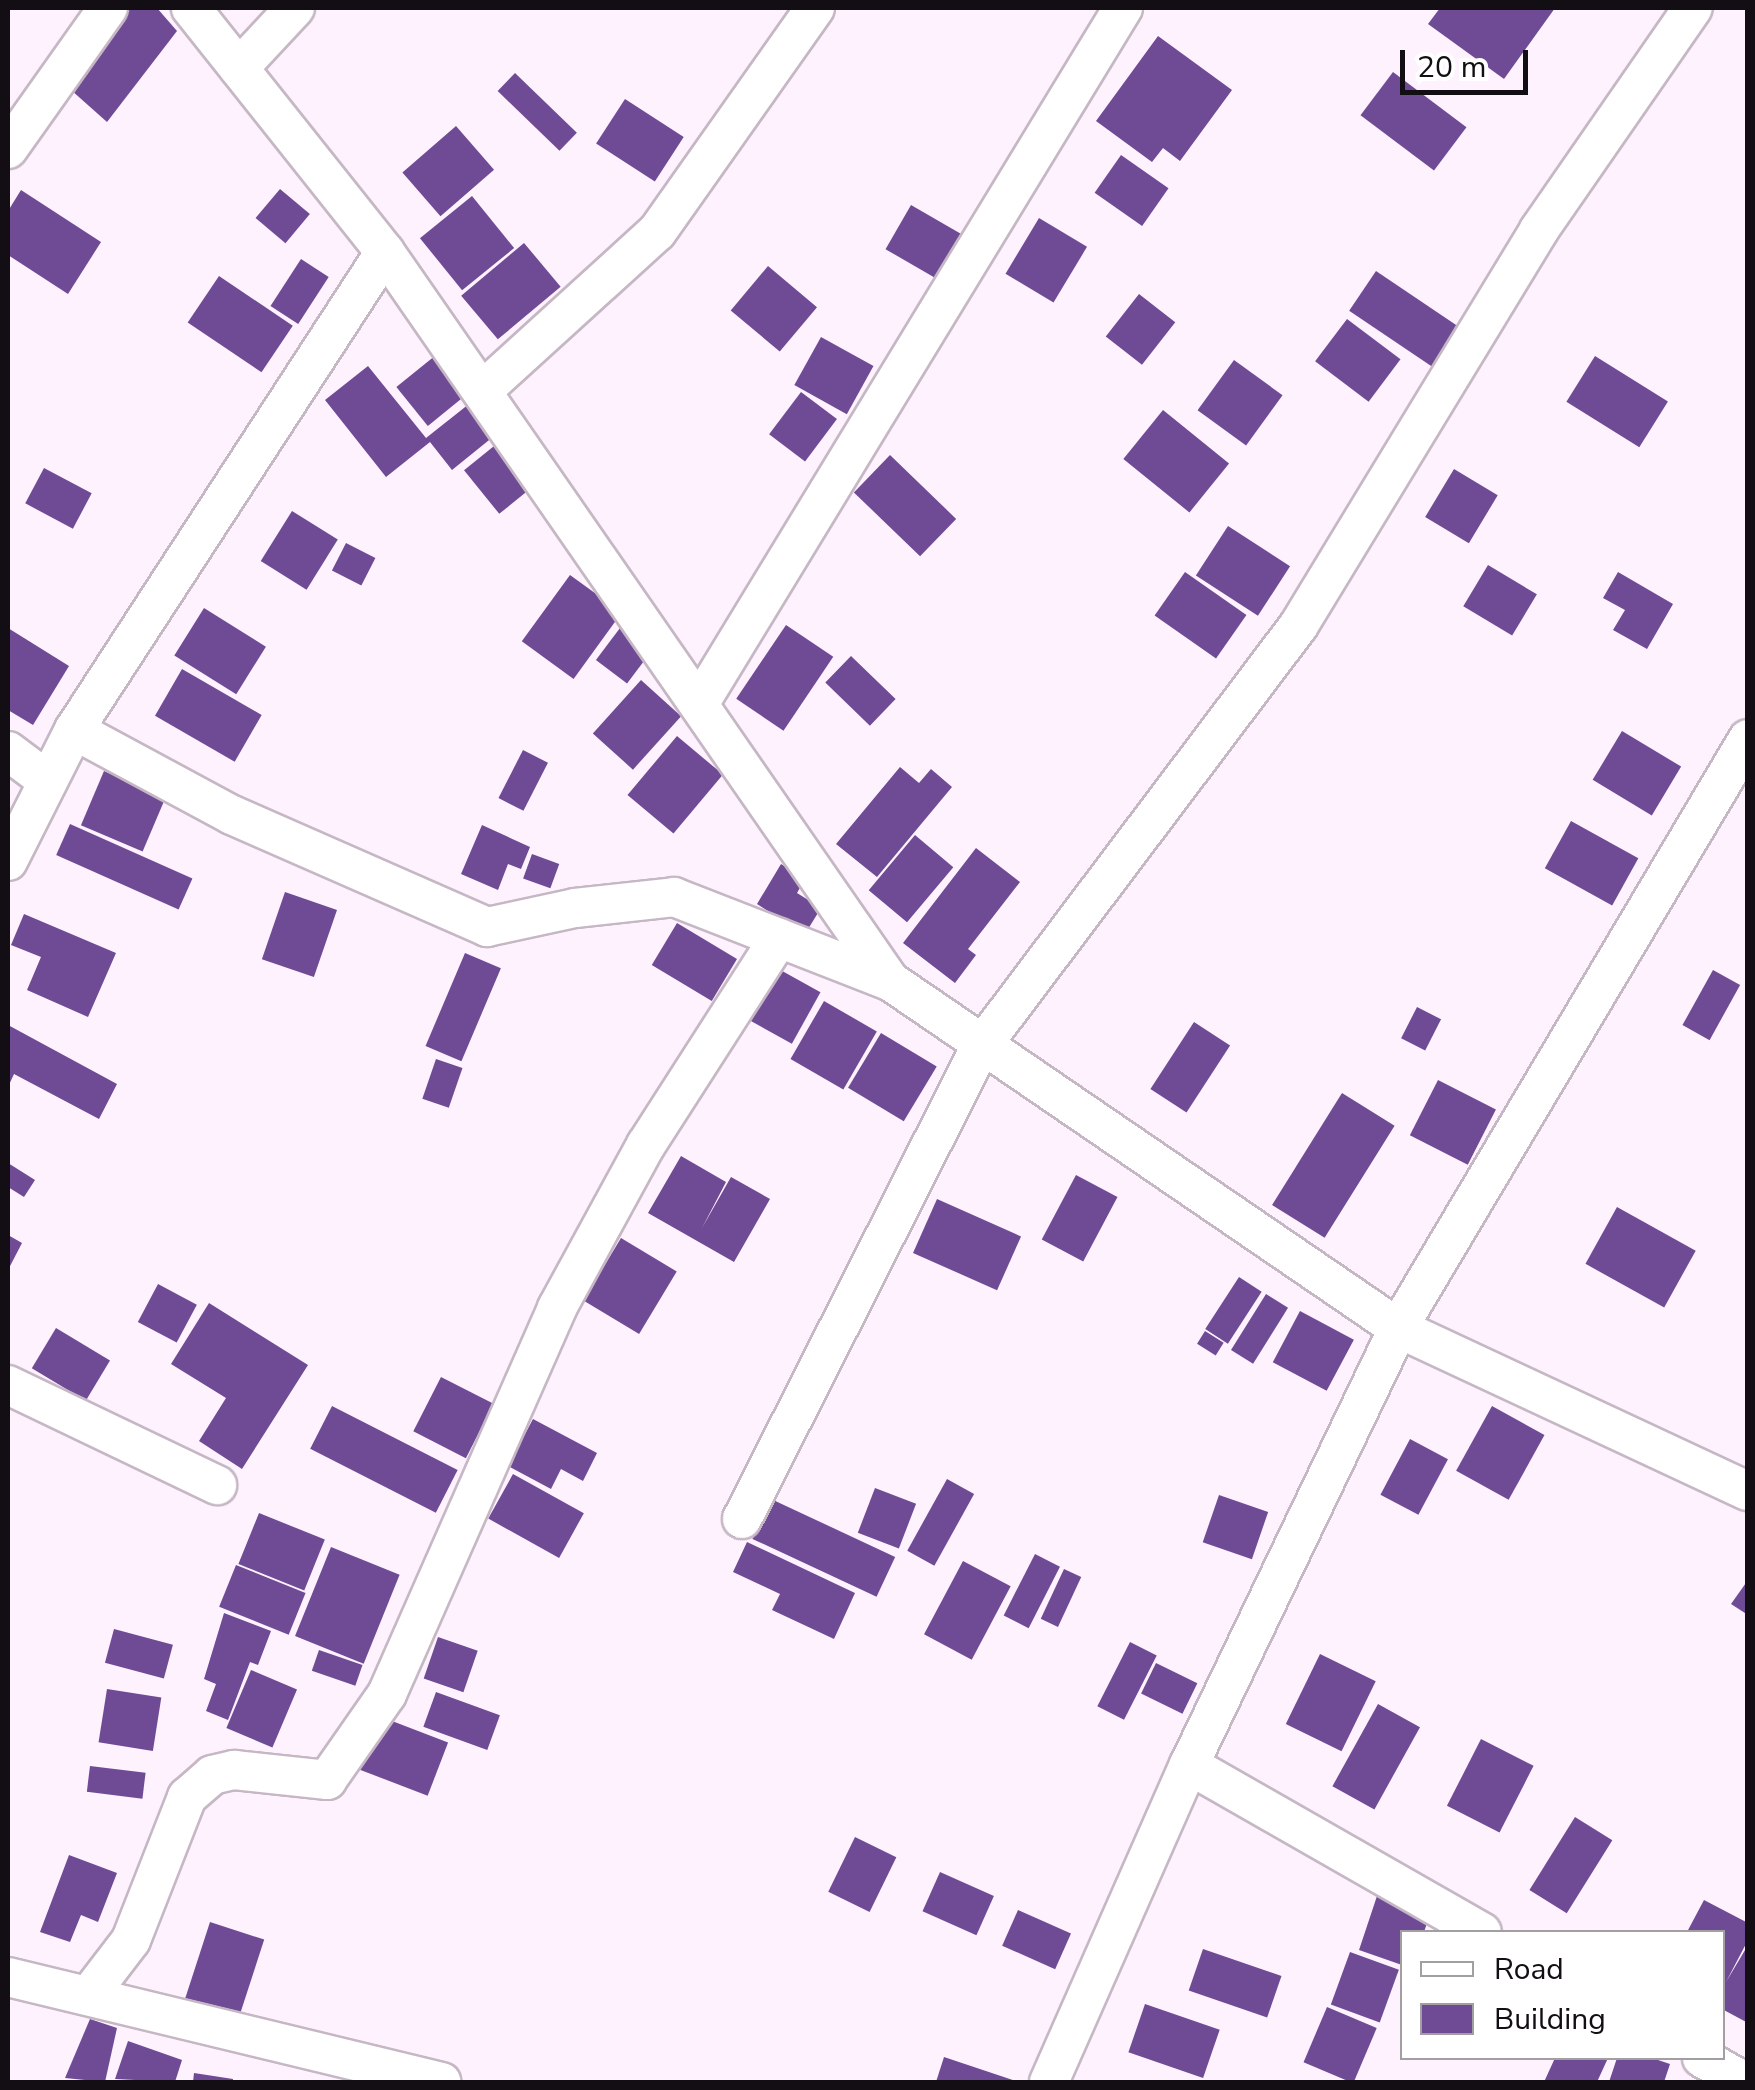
<!DOCTYPE html>
<style>
body{margin:0}
#map{position:relative;width:1755px;height:2090px;overflow:hidden;background:#fef2fe;font-family:"Nunito Sans",sans-serif}
div>[style]{position:absolute}
[style*='--x']{left:calc(var(--x)*1px);top:calc(var(--y)*1px);width:calc(var(--w)*1px);rotate:calc(var(--a)*1deg)}
.building>*{inset:0;background:#6f4b95;transform-origin:0 0}
.roads{filter:drop-shadow(2px 0 #c6b7c5) drop-shadow(-2px 0 #c6b7c5) drop-shadow(0 2px #c6b7c5) drop-shadow(0 -2px #c6b7c5)}
.street>*{height:38px;margin:-19px;padding:0 19px;transform-origin:19px;border-radius:19px;background:#fff}
span{translate:-50% -50%;white-space:nowrap;text-align:center;line-height:1.15;-webkit-text-stroke:10px #fff;paint-order:stroke}
.frame{position:absolute;inset:0;border:10px solid #130e13;pointer-events:none}
.legend{position:absolute;left:1400px;top:1930px;width:325px;height:130px;box-sizing:border-box;background:#fff;border:2px solid #a19fa1;margin:0;padding:12px 18px;list-style:none;font-size:30px;color:#130e13}
.legend li{display:flex;align-items:center;gap:20px;height:50px}
.legend b{width:50px;border:2px solid #a19fa1}
.scale{position:absolute;left:1400px;top:50px;width:128px;height:45px;box-sizing:border-box;border:5px solid #130e13;border-top:0;padding-left:12px;font-size:30px;line-height:35px;white-space:nowrap;color:#130e13;-webkit-text-stroke:8px #fff;paint-order:stroke}
</style>
<div id="map">
<div class="building">
<div style="clip-path:polygon(117px 8px,157px 8px,177px 31px,107px 122px,62px 82px)"></div>
<div style="clip-path:polygon(1440px 8px,1555px 8px,1504px 79px,1428px 24px)"></div>
<div style="clip-path:polygon(1158px 36px,1232px 90px,1180px 161px,1163px 148px,1152px 162px,1096px 121px)"></div>
<div style="left:1393px;top:72px;width:92px;height:54px;rotate:37deg"></div>
<div style="left:515px;top:73px;width:86px;height:25px;rotate:44deg"></div>
<div style="left:625px;top:99px;width:70px;height:53px;rotate:33deg"></div>
<div style="left:456px;top:126px;width:58px;height:71px;rotate:49deg"></div>
<div style="left:1121px;top:155px;width:58px;height:46px;rotate:35deg"></div>
<div style="left:280px;top:189px;width:39px;height:38px;rotate:40deg"></div>
<div style="clip-path:polygon(21px 190px,101px 242px,68px 294px,8px 255px,8px 211px)"></div>
<div style="left:472px;top:196px;width:67px;height:67px;rotate:51deg"></div>
<div style="left:911px;top:205px;width:67px;height:51px;rotate:30deg"></div>
<div style="left:1039px;top:218px;width:56px;height:65px;rotate:31deg"></div>
<div style="left:524px;top:243px;width:57px;height:82px;rotate:50deg"></div>
<div style="left:301px;top:259px;width:33px;height:56px;rotate:33deg"></div>
<div style="left:768px;top:266px;width:64px;height:58px;rotate:40deg"></div>
<div style="left:1376px;top:271px;width:102px;height:48px;rotate:34deg"></div>
<div style="left:219px;top:276px;width:89px;height:56px;rotate:34deg"></div>
<div style="left:1139px;top:294px;width:46px;height:54px;rotate:38deg"></div>
<div style="left:1347px;top:319px;width:67px;height:53px;rotate:37deg"></div>
<div style="left:821px;top:337px;width:60px;height:55px;rotate:29deg"></div>
<div style="left:436px;top:355px;width:50px;height:51px;rotate:51deg"></div>
<div style="left:1595px;top:356px;width:86px;height:54px;rotate:32deg"></div>
<div style="left:1234px;top:360px;width:60px;height:62px;rotate:36deg"></div>
<div style="clip-path:polygon(368px 366px,426px 438px,474px 400px,499px 432px,452px 470px,430px 442px,386px 477px,325px 400px)"></div>
<div style="left:801px;top:392px;width:45px;height:53px;rotate:37deg"></div>
<div style="left:1163px;top:410px;width:85px;height:63px;rotate:39deg"></div>
<div style="left:499px;top:442px;width:56px;height:45px;rotate:51deg"></div>
<div style="left:890px;top:455px;width:92px;height:52px;rotate:44deg"></div>
<div style="left:44px;top:468px;width:54px;height:40px;rotate:28deg"></div>
<div style="left:1454px;top:469px;width:51px;height:56px;rotate:31deg"></div>
<div style="left:292px;top:511px;width:54px;height:59px;rotate:32deg"></div>
<div style="left:1228px;top:526px;width:74px;height:59px;rotate:33deg"></div>
<div style="left:346px;top:543px;width:33px;height:31px;rotate:27deg"></div>
<div style="left:1488px;top:565px;width:57px;height:48px;rotate:31deg"></div>
<div style="left:1185px;top:572px;width:75px;height:53px;rotate:35deg"></div>
<div style="clip-path:polygon(1618px 572px,1673px 604px,1647px 649px,1613px 630px,1625px 610px,1603px 598px)"></div>
<div style="left:570px;top:575px;width:64px;height:82px;rotate:36deg"></div>
<div style="left:204px;top:608px;width:73px;height:56px;rotate:32deg"></div>
<div style="left:623px;top:624px;width:39px;height:45px;rotate:37deg"></div>
<div style="left:786px;top:625px;width:57px;height:89px;rotate:34deg"></div>
<div style="clip-path:polygon(8px 628px,69px 666px,33px 725px,8px 710px)"></div>
<div style="left:851px;top:656px;width:62px;height:37px;rotate:44deg"></div>
<div style="left:182px;top:669px;width:92px;height:54px;rotate:30deg"></div>
<div style="left:641px;top:680px;width:54px;height:72px;rotate:42deg"></div>
<div style="left:1622px;top:731px;width:69px;height:57px;rotate:31deg"></div>
<div style="left:677px;top:736px;width:60px;height:77px;rotate:40deg"></div>
<div style="left:523px;top:750px;width:28px;height:54px;rotate:27deg"></div>
<div style="clip-path:polygon(900px 767px,919px 783px,931px 769px,952px 787px,877px 877px,836px 844px)"></div>
<div style="left:104px;top:771px;width:67px;height:59px;rotate:23deg"></div>
<div style="left:1571px;top:821px;width:77px;height:54px;rotate:29deg"></div>
<div style="left:70px;top:824px;width:134px;height:34px;rotate:24deg"></div>
<div style="clip-path:polygon(482px 825px,530px 847px,521px 869px,508px 864px,498px 890px,461px 874px)"></div>
<div style="left:915px;top:835px;width:50px;height:72px;rotate:40deg"></div>
<div style="clip-path:polygon(976px 848px,1020px 882px,968px 949px,976px 955px,955px 983px,903px 943px)"></div>
<div style="left:532px;top:854px;width:29px;height:26px;rotate:20deg"></div>
<div style="clip-path:polygon(781px 864px,805px 879px,797px 893px,821px 908px,805px 934px,757px 904px)"></div>
<div style="left:285px;top:892px;width:55px;height:71px;rotate:19deg"></div>
<div style="clip-path:polygon(24px 914px,116px 953px,88px 1017px,27px 990px,41px 957px,11px 945px)"></div>
<div style="left:677px;top:923px;width:70px;height:49px;rotate:31deg"></div>
<div style="left:465px;top:953px;width:39px;height:101px;rotate:23deg"></div>
<div style="left:775px;top:967px;width:52px;height:59px;rotate:29deg"></div>
<div style="left:1713px;top:970px;width:31px;height:63px;rotate:29deg"></div>
<div style="left:824px;top:1001px;width:61px;height:67px;rotate:30deg"></div>
<div style="left:1417px;top:1007px;width:27px;height:35px;rotate:27deg"></div>
<div style="left:1194px;top:1022px;width:43px;height:80px;rotate:33deg"></div>
<div style="clip-path:polygon(8px 1025px,117px 1084px,99px 1119px,14px 1074px,8px 1087px)"></div>
<div style="left:881px;top:1033px;width:65px;height:64px;rotate:31deg"></div>
<div style="left:436px;top:1059px;width:28px;height:42px;rotate:19deg"></div>
<div style="left:1438px;top:1080px;width:65px;height:62px;rotate:27deg"></div>
<div style="left:1342px;top:1093px;width:62px;height:132px;rotate:32deg"></div>
<div style="clip-path:polygon(681px 1156px,726px 1182px,702px 1228px,731px 1177px,770px 1199px,734px 1262px,648px 1213px)"></div>
<div style="clip-path:polygon(8px 1163px,35px 1180px,24px 1197px,8px 1187px)"></div>
<div style="left:1076px;top:1175px;width:47px;height:73px;rotate:28deg"></div>
<div style="left:937px;top:1199px;width:92px;height:59px;rotate:24deg"></div>
<div style="left:1617px;top:1207px;width:90px;height:65px;rotate:29deg"></div>
<div style="clip-path:polygon(8px 1235px,22px 1243px,8px 1270px)"></div>
<div style="left:621px;top:1238px;width:65px;height:73px;rotate:31deg"></div>
<div style="left:1239px;top:1277px;width:27px;height:62px;rotate:33deg"></div>
<div style="left:158px;top:1284px;width:44px;height:43px;rotate:28deg"></div>
<div style="left:1266px;top:1294px;width:26px;height:66px;rotate:32deg"></div>
<div style="clip-path:polygon(209px 1303px,308px 1365px,242px 1469px,199px 1441px,226px 1398px,171px 1364px)"></div>
<div style="left:1300px;top:1311px;width:61px;height:58px;rotate:28deg"></div>
<div style="left:56px;top:1328px;width:63px;height:47px;rotate:31deg"></div>
<div style="left:1205px;top:1331px;width:22px;height:15px;rotate:32deg"></div>
<div style="left:441px;top:1377px;width:59px;height:61px;rotate:27deg"></div>
<div style="left:332px;top:1406px;width:141px;height:48px;rotate:27deg"></div>
<div style="left:1492px;top:1406px;width:60px;height:74px;rotate:29deg"></div>
<div style="clip-path:polygon(533px 1419px,597px 1453px,583px 1481px,561px 1469px,551px 1489px,508px 1466px)"></div>
<div style="left:1410px;top:1439px;width:43px;height:63px;rotate:28deg"></div>
<div style="left:513px;top:1474px;width:81px;height:51px;rotate:29deg"></div>
<div style="left:947px;top:1479px;width:31px;height:82px;rotate:29deg"></div>
<div style="left:875px;top:1488px;width:44px;height:48px;rotate:21deg"></div>
<div style="left:1219px;top:1495px;width:52px;height:50px;rotate:19deg"></div>
<div style="left:771px;top:1499px;width:137px;height:44px;rotate:25deg"></div>
<div style="left:259px;top:1513px;width:71px;height:55px;rotate:22deg"></div>
<div style="clip-path:polygon(747px 1542px,855px 1593px,834px 1639px,772px 1610px,780px 1594px,733px 1572px)"></div>
<div style="left:331px;top:1547px;width:74px;height:96px;rotate:22deg"></div>
<div style="left:1035px;top:1554px;width:28px;height:69px;rotate:27deg"></div>
<div style="left:963px;top:1561px;width:54px;height:83px;rotate:28deg"></div>
<div style="left:236px;top:1565px;width:75px;height:45px;rotate:22deg"></div>
<div style="left:1064px;top:1569px;width:19px;height:55px;rotate:25deg"></div>
<div style="clip-path:polygon(1748px 1580px,1748px 1615px,1731px 1604px)"></div>
<div style="clip-path:polygon(224px 1613px,271px 1631px,258px 1665px,250px 1662px,228px 1720px,206px 1711px,216px 1684px,204px 1679px)"></div>
<div style="left:114px;top:1629px;width:61px;height:35px;rotate:15deg"></div>
<div style="left:438px;top:1637px;width:42px;height:44px;rotate:19deg"></div>
<div style="left:1130px;top:1642px;width:30px;height:72px;rotate:27deg"></div>
<div style="left:319px;top:1650px;width:46px;height:22px;rotate:19deg"></div>
<div style="left:1320px;top:1654px;width:62px;height:78px;rotate:26deg"></div>
<div style="left:1156px;top:1663px;width:46px;height:34px;rotate:26deg"></div>
<div style="left:251px;top:1670px;width:50px;height:63px;rotate:23deg"></div>
<div style="left:107px;top:1689px;width:55px;height:54px;rotate:9deg"></div>
<div style="left:436px;top:1692px;width:68px;height:37px;rotate:20deg"></div>
<div style="left:1378px;top:1704px;width:48px;height:94px;rotate:29deg"></div>
<div style="left:379px;top:1716px;width:74px;height:57px;rotate:21deg"></div>
<div style="left:1481px;top:1739px;width:59px;height:75px;rotate:27deg"></div>
<div style="left:90px;top:1766px;width:56px;height:26px;rotate:7deg"></div>
<div style="left:1575px;top:1817px;width:44px;height:86px;rotate:32deg"></div>
<div style="left:855px;top:1837px;width:46px;height:61px;rotate:26deg"></div>
<div style="clip-path:polygon(69px 1855px,117px 1873px,98px 1922px,81px 1915px,70px 1942px,40px 1932px)"></div>
<div style="left:940px;top:1872px;width:59px;height:43px;rotate:24deg"></div>
<div style="clip-path:polygon(1379px 1890px,1432px 1908px,1424px 1932px,1402px 1932px,1402px 1965px,1359px 1950px)"></div>
<div style="clip-path:polygon(1704px 1900px,1748px 1923px,1748px 1940px,1726px 1982px,1748px 1945px,1748px 2023px,1722px 2009px,1722px 1932px,1687px 1932px)"></div>
<div style="left:1018px;top:1910px;width:58px;height:39px;rotate:24deg"></div>
<div style="left:210px;top:1922px;width:57px;height:88px;rotate:18deg"></div>
<div style="left:1203px;top:1949px;width:83px;height:44px;rotate:19deg"></div>
<div style="left:1350px;top:1952px;width:52px;height:56px;rotate:20deg"></div>
<div style="left:1145px;top:2004px;width:79px;height:51px;rotate:19deg"></div>
<div style="left:1327px;top:2007px;width:54px;height:60px;rotate:23deg"></div>
<div style="clip-path:polygon(90px 2019px,117px 2028px,105px 2082px,65px 2078px)"></div>
<div style="clip-path:polygon(128px 2041px,182px 2060px,175px 2082px,115px 2079px)"></div>
<div style="clip-path:polygon(944px 2057px,1019px 2082px,936px 2082px)"></div>
<div style="clip-path:polygon(1555px 2058px,1608px 2058px,1597px 2082px,1544px 2082px)"></div>
<div style="clip-path:polygon(1617px 2058px,1652px 2058px,1670px 2064px,1664px 2082px,1609px 2082px)"></div>
<div style="clip-path:polygon(194px 2073px,233px 2079px,233px 2082px,193px 2082px)"></div>
</div>
<div class="roads">
<div class="street">
<div style="--x:239;--y:68;--w:82;--a:-47"></div>
<div style="--x:8;--y:149;--w:173;--a:-54.7"></div>
<div style="--x:385;--y:252;--w:887;--a:55.29"></div>
<div style="--x:890;--y:981;--w:615;--a:34.34"></div>
<div style="--x:1398;--y:1328;--w:386;--a:25"></div>
<div style="--x:482;--y:391;--w:236;--a:-42.3"></div>
<div style="--x:657;--y:232;--w:274;--a:-54.8"></div>
<div style="--x:699;--y:704;--w:815;--a:-58.65"></div>
<div style="--x:74;--y:730;--w:179;--a:28.3"></div>
<div style="--x:232;--y:815;--w:279;--a:23.7"></div>
<div style="--x:487;--y:927;--w:90;--a:-12.2"></div>
<div style="--x:575;--y:908;--w:100;--a:-6.3"></div>
<div style="--x:674;--y:897;--w:232;--a:21.3"></div>
<div style="--x:8;--y:751;--w:50;--a:36.9"></div>
<div style="--x:8;--y:861;--w:147;--a:-63.3"></div>
<div style="--x:74;--y:730;--w:570;--a:-56.95"></div>
<div style="--x:385;--y:252;--w:312;--a:-128.5"></div>
<div style="--x:8;--y:1385;--w:232;--a:25.6"></div>
<div style="--x:742;--y:1519;--w:528;--a:-63.19"></div>
<div style="--x:980;--y:1048;--w:530;--a:-52.98"></div>
<div style="--x:1299;--y:625;--w:462;--a:-58.7"></div>
<div style="--x:1539;--y:230;--w:270;--a:-55.3"></div>
<div style="--x:1189;--y:1765;--w:337;--a:29.7"></div>
<div style="--x:8;--y:1977;--w:446;--a:13.6"></div>
<div style="--x:89;--y:1995;--w:69;--a:-52.6"></div>
<div style="--x:131;--y:1940;--w:154;--a:-68.6"></div>
<div style="--x:187;--y:1797;--w:33;--a:-41"></div>
<div style="--x:212;--y:1775;--w:23;--a:-13"></div>
<div style="--x:234;--y:1770;--w:94;--a:6.1"></div>
<div style="--x:327;--y:1780;--w:105;--a:-55.1"></div>
<div style="--x:387;--y:1694;--w:422;--a:-66.2"></div>
<div style="--x:557;--y:1308;--w:186;--a:-61.4"></div>
<div style="--x:646;--y:1145;--w:246;--a:-57.3"></div>
<div style="--x:1702;--y:2058;--w:49;--a:29.2"></div>
<div style="--x:1049;--y:2082;--w:347;--a:-66.2"></div>
<div style="--x:1189;--y:1765;--w:484;--a:-64.4"></div>
<div style="--x:1398;--y:1328;--w:685;--a:-59.28"></div>
</div>
</div>
<div class="frame"></div>
<ul class="legend">
<li><b style="height:12px;background:#fff"></b>Road</li>
<li><b style="height:28px;background:#6f4b95"></b>Building</li>
</ul>
<div class="scale">20 m</div>
</div>
